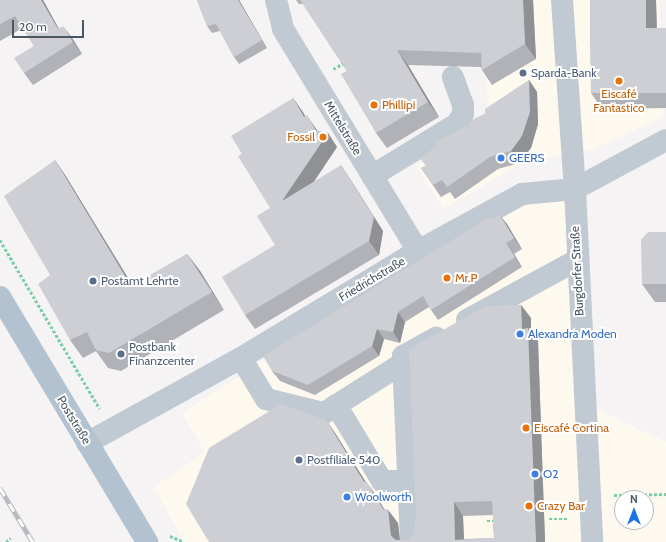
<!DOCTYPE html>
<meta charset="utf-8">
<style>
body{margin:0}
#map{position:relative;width:666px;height:542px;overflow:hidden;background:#f5f3f3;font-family:Cabin,sans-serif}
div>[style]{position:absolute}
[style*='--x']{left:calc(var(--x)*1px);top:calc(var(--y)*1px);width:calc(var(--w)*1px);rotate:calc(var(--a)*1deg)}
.commercial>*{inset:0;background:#fdf9ef}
.path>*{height:2.5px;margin-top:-1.25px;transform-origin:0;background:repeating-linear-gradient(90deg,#7ad0a6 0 3px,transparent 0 5px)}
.minor>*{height:22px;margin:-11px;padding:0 11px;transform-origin:11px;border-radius:11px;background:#c1cad2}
.major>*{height:22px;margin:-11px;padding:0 11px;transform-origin:11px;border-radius:11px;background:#b3c2d1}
.rail>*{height:4.5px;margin-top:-2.25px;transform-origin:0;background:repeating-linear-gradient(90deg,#fff 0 9px,#b5b8bd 0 18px);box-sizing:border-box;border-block:1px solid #b5b8bd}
.wall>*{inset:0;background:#b0b2b7}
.shaded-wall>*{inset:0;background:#909195}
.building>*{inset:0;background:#cdcfd5}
.dots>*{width:11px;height:11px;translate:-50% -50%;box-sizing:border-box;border:2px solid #fff;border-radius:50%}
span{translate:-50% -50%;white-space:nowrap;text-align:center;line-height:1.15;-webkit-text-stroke:4px #fff;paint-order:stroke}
.service-label{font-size:12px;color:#4e5e75}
.left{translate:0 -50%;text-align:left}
.food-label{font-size:12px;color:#c56008}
.right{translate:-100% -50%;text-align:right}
.street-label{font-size:12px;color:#4a5661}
.shop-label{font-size:12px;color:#366cbe}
.north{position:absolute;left:614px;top:490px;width:40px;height:40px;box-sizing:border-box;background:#fff;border:1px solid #b7bbc0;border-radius:50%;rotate:0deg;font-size:11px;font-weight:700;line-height:16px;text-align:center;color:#4a5661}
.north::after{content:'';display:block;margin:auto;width:14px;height:18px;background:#1a73e8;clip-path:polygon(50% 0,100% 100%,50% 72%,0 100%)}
.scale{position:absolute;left:12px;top:20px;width:72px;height:18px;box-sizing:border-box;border:2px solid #4a5661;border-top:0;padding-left:5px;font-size:12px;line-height:14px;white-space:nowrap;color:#4a5661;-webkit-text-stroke:3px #fff;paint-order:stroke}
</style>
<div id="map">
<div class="commercial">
<div style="clip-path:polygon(485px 0,659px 0,664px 117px,591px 150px,525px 161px,443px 209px,416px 165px,488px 121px)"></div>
<div style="clip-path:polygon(evenodd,569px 194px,578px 400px,666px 442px,666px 542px,184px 542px,154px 487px,205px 452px,182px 413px,518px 200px,569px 194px,622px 498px,646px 498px,646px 522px,622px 522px,622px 498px)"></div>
</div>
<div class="path">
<div style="--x:333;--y:69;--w:13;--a:-29"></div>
<div style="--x:0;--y:240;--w:196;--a:59.4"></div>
<div style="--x:614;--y:495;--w:52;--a:-1.1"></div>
<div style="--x:549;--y:519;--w:19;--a:0"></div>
<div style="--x:487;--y:521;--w:9;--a:0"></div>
<div style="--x:170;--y:536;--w:15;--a:23"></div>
<div style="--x:6;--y:542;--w:6;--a:-39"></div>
</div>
<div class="minor">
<div style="--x:276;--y:0;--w:30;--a:76"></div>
<div style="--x:283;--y:29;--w:260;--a:58.7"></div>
<div style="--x:562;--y:0;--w:189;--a:86.1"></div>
<div style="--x:575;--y:189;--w:353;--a:87.2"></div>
<div style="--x:372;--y:176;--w:100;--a:-31.5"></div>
<div style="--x:457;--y:124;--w:12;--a:-59"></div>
<div style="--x:463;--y:114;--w:9;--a:-90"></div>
<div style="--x:463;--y:105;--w:30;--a:-110"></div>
<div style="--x:467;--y:320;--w:125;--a:-28.6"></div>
<div style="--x:241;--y:358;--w:48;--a:58.6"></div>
<div style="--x:266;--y:399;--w:60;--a:13.6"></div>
<div style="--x:324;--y:413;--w:93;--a:-32.3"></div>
<div style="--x:336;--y:405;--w:89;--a:58.8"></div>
<div style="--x:382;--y:481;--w:26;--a:0"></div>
<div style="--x:87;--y:443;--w:176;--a:-28.9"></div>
<div style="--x:241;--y:358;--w:207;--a:-31.2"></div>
<div style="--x:418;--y:251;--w:119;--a:-28.7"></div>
<div style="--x:522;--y:194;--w:53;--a:-5.4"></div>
<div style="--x:575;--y:189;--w:103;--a:-28.3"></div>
<div style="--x:411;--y:542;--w:186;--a:-92.5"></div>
<div style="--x:403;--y:356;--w:38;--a:-29"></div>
</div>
<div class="major">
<div style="--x:0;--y:297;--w:286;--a:59"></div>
</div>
<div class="rail">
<div style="--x:0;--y:488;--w:63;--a:58.6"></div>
</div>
<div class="wall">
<div style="clip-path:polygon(0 0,43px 0,59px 29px,72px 38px,82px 54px,33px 85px,24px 73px,34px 46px,23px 28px,0 41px)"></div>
<div style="clip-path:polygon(197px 0,239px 0,267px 48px,239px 64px,234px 57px,220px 31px,212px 33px,207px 26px)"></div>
<div style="clip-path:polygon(296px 0,533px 0,536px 59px,492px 85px,482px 70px,481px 67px,408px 65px,439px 117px,387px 148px,376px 133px,347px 71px,303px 4px,299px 4px)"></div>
<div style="clip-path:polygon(590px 0,656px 0,657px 28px,666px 28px,666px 108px,602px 109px,591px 93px)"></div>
<div style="clip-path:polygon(529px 80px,537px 92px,538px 124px,531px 148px,519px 163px,498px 169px,455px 199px,450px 192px,441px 197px,421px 168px,426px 166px,468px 125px,485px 114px)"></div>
<div style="clip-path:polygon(293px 98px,305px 116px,318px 131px,328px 133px,337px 147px,314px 182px,350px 179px,383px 231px,379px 255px,255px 329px,245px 315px,275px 245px,270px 208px)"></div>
<div style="clip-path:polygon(55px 160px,67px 178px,132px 286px,187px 254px,200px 271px,224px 310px,121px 371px,108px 368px,96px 351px,83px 358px,70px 340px,50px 275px)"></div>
<div style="clip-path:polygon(499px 214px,522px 249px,514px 254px,522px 267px,438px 320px,429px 307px,405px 322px,400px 343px,384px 339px,379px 356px,315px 395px,280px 381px,272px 371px,492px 219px)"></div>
<div style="clip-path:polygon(666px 232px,666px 302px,655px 302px,642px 284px)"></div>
<div style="clip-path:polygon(evenodd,521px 305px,531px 318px,531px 332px,538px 341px,545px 542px,209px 542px,326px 420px,335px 433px,365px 482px,375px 494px,384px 509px,388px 510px,398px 523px,400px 540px,408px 540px,413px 534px,521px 305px,493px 515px,494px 538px,464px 539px,463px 516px,493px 515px)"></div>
</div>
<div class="shaded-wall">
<div style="clip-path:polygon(41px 0,43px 0,66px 42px,58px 29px)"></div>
<div style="clip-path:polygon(238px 0,239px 0,267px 48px,262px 40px)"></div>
<div style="clip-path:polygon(523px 0,533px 0,536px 59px,525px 44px)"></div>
<div style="clip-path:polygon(646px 0,656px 0,657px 44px,646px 28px)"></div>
<div style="clip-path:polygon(63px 26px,72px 38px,82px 54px,73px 42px)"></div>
<div style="clip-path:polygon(397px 50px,408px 65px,439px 117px,428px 102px)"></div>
<div style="clip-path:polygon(529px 80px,537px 92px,538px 124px,531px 148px,519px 163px,511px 151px)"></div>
<div style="clip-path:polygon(293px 98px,303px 112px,313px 131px,304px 117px)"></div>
<div style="clip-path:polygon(307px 115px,316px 129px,323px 140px,328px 133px,337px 147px,291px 215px,282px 201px,316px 131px)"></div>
<div style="clip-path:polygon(55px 160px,67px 178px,144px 304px,131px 286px)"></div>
<div style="clip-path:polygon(341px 165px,350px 179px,383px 231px,379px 255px,369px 241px)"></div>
<div style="clip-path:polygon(499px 214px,507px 224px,522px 249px,514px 238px)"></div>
<div style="clip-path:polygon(506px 243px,514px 254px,522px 267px,515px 257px)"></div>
<div style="clip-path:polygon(187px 254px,200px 271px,224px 310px,212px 292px)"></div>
<div style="clip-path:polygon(521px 305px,531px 318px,531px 332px,538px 341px,545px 542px,536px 542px,522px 329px)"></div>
<div style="clip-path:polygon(398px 312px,405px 322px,400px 343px,393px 332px)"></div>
<div style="clip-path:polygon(377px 329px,384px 339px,379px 356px,372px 346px)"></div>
<div style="clip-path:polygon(326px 420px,335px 433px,374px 495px,364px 482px)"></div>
<div style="clip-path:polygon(366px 481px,375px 494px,389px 517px,388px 510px,398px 523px,400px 542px,396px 542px,391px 536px,383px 509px)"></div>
<div style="clip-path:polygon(454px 502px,463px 516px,464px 542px,455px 540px)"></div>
</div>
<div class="building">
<div style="clip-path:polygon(0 0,41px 0,58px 29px,63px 26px,73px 42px,24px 73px,14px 58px,34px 46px,15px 16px,0 24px)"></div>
<div style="clip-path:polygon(197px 0,238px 0,262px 40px,234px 57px,216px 24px,207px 26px)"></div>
<div style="clip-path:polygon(300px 0,523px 0,525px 44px,482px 70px,481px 53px,397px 50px,428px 102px,376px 133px,341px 74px,347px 71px)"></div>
<div style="clip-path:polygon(590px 0,646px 0,646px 28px,666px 28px,666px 93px,591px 93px)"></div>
<div style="clip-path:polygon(529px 80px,530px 112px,522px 136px,511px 151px,490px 157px,447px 187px,442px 180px,433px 185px,421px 168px,426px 166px,420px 158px,437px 146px,436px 142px,468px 125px,475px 118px,485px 114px,485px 109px)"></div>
<div style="clip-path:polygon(293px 98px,304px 117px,307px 115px,316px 131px,328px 133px,282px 201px,341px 165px,374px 217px,369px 241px,245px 315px,222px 277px,275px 245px,257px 216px,270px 208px,238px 156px,242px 154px,231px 136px)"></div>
<div style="clip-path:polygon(55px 160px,131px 286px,187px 254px,212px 292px,109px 353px,96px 350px,87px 332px,70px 340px,38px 284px,50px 275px,4px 196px)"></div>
<div style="clip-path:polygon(499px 214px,514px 238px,506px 243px,515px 257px,431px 310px,423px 296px,398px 312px,393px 332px,377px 329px,372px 346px,308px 385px,272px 371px,263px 356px,490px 217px,492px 219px)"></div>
<div style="clip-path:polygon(648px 232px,666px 232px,666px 284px,642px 284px,641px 240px)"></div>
<div style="clip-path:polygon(evenodd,521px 305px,522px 329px,528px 328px,536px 542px,209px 542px,186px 504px,209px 448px,281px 404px,326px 420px,364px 482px,366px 481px,383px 509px,388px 510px,391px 536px,396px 540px,408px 540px,413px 534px,416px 517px,409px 349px,486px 306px,521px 305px,492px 501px,494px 538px,455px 540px,454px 502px,492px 501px)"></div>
</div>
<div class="dots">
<div style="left:523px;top:73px;background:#5c6f8a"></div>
<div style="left:619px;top:81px;background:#e8710a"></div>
<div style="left:374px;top:105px;background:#e8710a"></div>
<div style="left:323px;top:137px;background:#e8710a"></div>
<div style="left:501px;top:158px;background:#3f7fe0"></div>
<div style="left:447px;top:278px;background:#e8710a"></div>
<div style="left:93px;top:281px;background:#5c6f8a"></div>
<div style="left:520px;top:334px;background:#3f7fe0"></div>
<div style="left:121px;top:354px;background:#5c6f8a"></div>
<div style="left:526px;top:428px;background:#e8710a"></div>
<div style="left:299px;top:460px;background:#5c6f8a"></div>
<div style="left:535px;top:474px;background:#3f7fe0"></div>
<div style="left:347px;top:497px;background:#3f7fe0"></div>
<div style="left:529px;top:506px;background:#e8710a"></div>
</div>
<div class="service-label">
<span class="left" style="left:531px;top:73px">Sparda-Bank</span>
<span class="left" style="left:101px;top:281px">Postamt Lehrte</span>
<span class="left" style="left:129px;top:354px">Postbank<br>Finanzcenter</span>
<span class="left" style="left:307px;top:460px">Postfiliale 540</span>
</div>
<div class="food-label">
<span style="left:619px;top:101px">Eiscafé<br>Fantastico</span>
<span class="left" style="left:382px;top:105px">Phillipi</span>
<span class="right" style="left:315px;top:137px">Fossil</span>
<span class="left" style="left:455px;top:278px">Mr.P</span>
<span class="left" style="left:534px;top:428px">Eiscafé Cortina</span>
<span class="left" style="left:537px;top:506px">Crazy Bar</span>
</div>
<div class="street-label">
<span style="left:343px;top:128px;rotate:59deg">Mittelstraße</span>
<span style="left:577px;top:271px;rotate:-93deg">Burgdorfer Straße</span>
<span style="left:372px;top:279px;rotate:-31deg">Friedrichstraße</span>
<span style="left:74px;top:420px;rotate:59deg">Poststraße</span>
</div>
<div class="shop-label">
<span class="left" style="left:509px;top:158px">GEERS</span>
<span class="left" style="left:528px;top:334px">Alexandra Moden</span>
<span class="left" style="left:543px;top:474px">O2</span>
<span class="left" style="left:355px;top:497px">Woolworth</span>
</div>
<div class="north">N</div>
<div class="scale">20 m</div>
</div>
